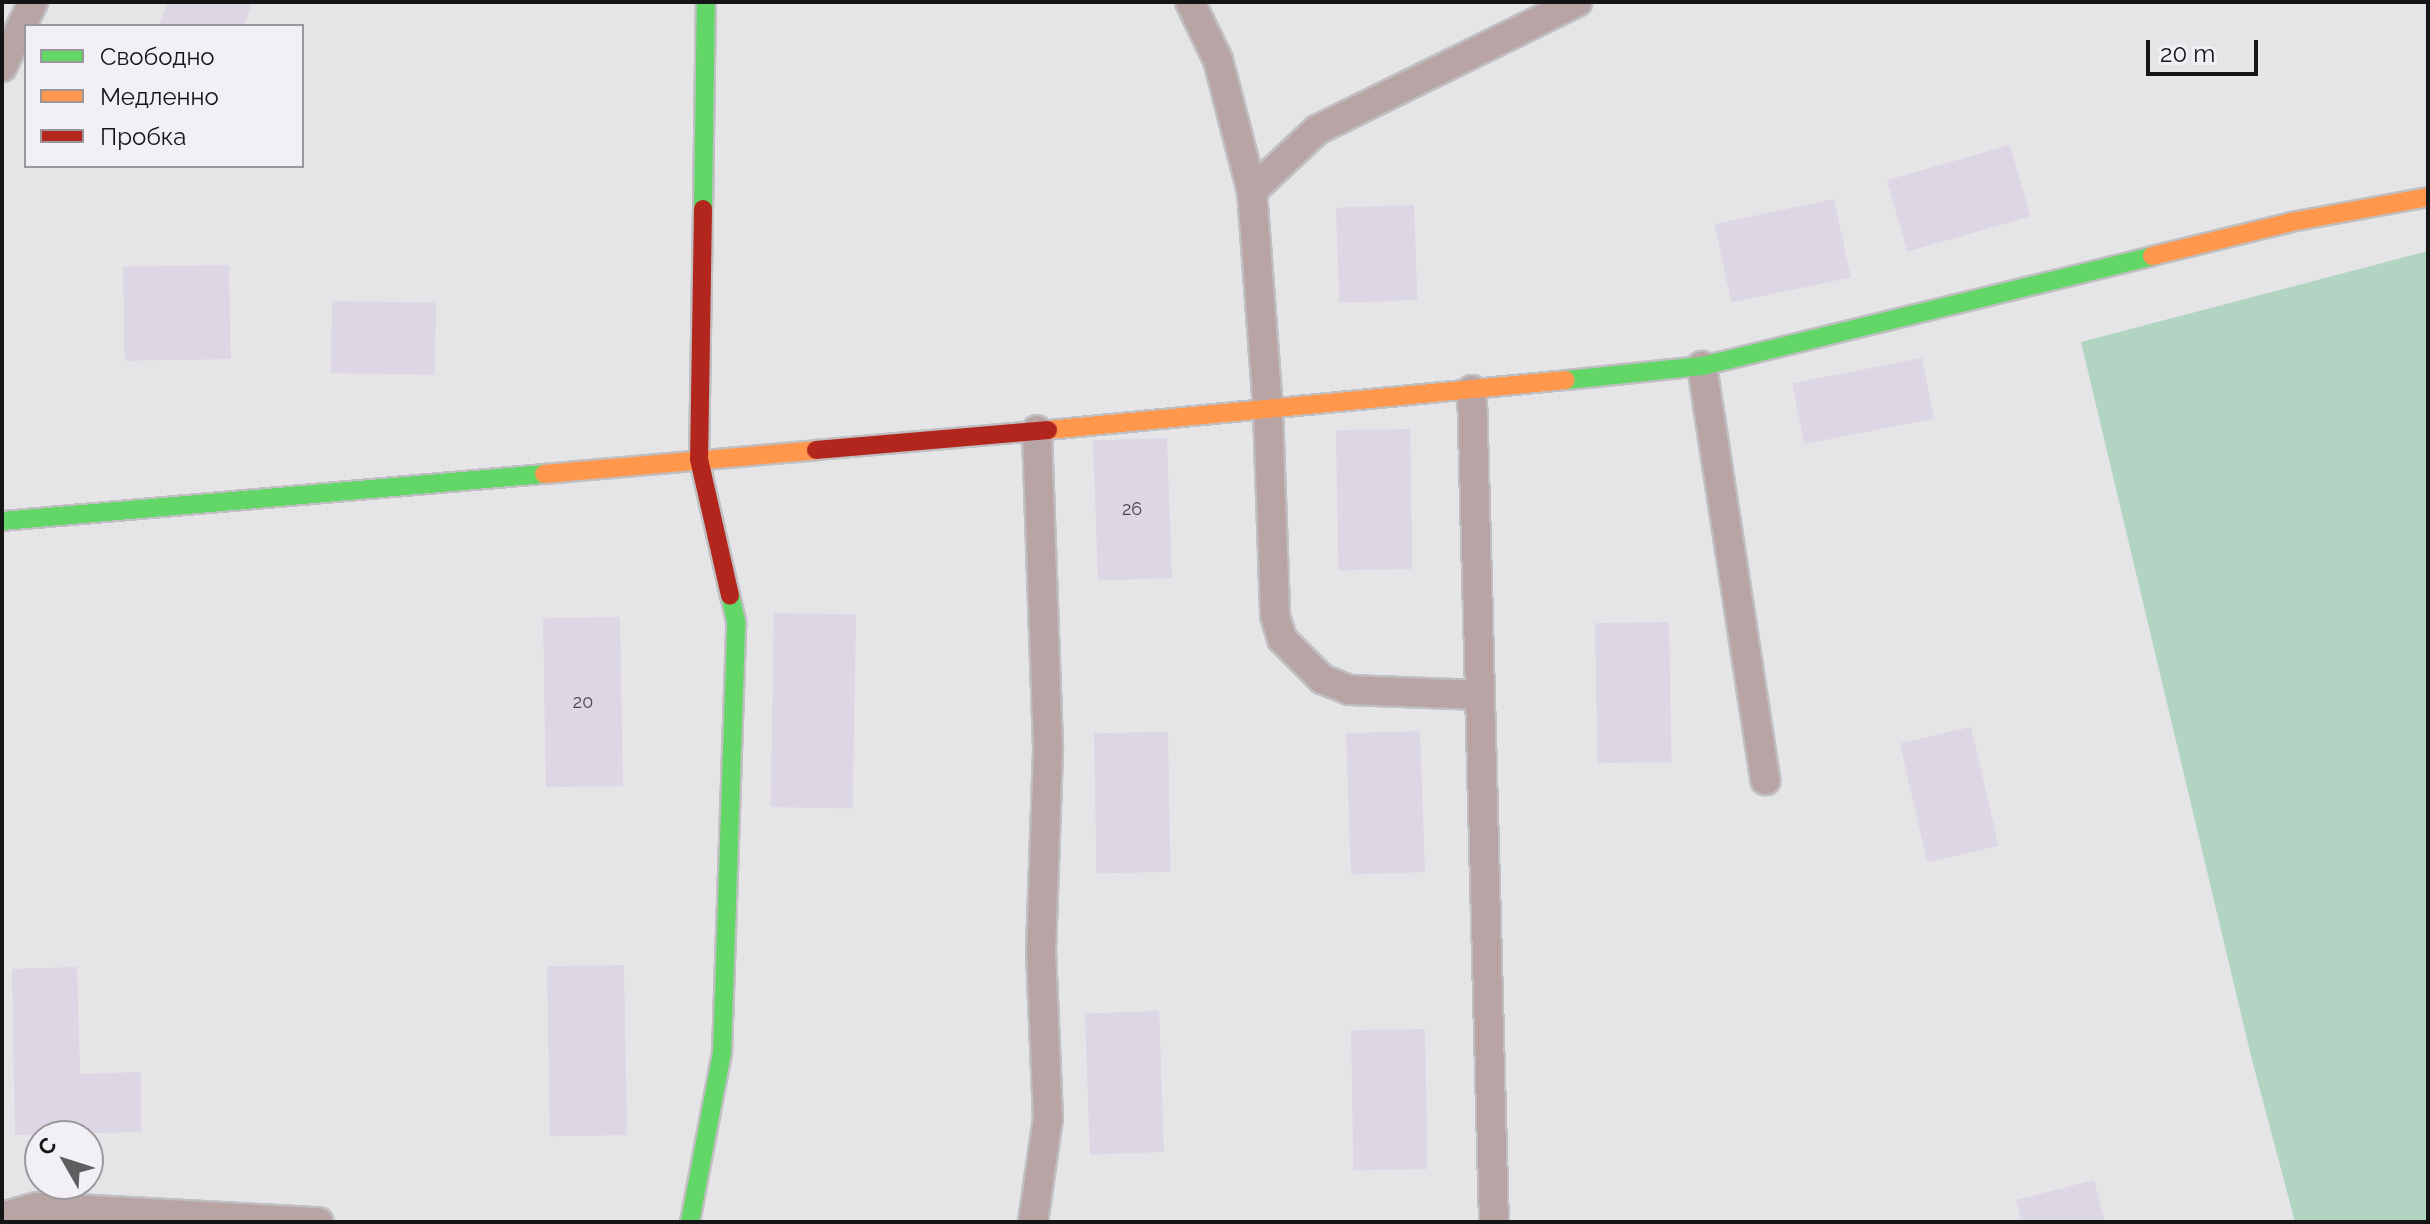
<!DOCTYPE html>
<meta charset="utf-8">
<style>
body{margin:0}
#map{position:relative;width:2430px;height:1224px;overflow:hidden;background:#e5e4e6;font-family:Raleway,sans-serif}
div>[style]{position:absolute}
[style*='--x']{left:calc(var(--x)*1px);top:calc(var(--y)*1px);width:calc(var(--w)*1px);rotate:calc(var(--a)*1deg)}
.green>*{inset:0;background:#b2d4c2}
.building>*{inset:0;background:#dcd6e5;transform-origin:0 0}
.roads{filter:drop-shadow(2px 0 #c0bfc1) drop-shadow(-2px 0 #c0bfc1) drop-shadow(0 2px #c0bfc1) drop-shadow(0 -2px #c0bfc1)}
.street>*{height:28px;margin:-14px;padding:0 14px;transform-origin:14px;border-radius:14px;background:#b8a4a5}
.fast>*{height:18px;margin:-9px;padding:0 9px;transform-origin:9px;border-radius:9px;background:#63d668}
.slow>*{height:18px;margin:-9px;padding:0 9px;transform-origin:9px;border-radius:9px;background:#ff974d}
.jam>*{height:18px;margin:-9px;padding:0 9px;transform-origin:9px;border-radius:9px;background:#b3261e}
span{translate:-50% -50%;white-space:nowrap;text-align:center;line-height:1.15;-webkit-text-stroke:6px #f2f0f5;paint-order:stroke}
.number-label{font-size:18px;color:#47454a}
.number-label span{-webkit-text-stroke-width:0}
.frame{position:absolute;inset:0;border:4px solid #151516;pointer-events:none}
.legend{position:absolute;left:24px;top:24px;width:280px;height:144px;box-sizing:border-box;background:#f2f0f5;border:2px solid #9a989c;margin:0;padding:10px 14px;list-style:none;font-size:24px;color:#151516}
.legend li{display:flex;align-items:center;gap:16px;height:40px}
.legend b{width:40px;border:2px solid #9a989c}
.north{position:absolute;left:24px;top:1120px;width:80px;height:80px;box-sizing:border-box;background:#f2f0f5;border:2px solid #9a989c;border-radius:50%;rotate:309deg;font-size:22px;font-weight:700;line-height:32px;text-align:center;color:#151516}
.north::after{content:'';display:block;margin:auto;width:28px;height:36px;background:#5e5d5f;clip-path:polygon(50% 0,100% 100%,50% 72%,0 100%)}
.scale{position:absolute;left:2146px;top:40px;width:112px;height:36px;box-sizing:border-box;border:4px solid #151516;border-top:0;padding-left:10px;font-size:24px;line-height:28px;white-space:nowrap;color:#151516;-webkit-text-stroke:6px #f2f0f5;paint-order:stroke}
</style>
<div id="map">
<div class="green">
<div style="clip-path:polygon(2428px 251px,2428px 1222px,2295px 1222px,2251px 1056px,2081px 342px)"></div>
</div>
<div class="building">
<div style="clip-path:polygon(168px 2px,252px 2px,244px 26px,159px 26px)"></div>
<div style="left:2010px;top:145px;width:74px;height:128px;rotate:74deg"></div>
<div style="left:1834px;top:199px;width:80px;height:122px;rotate:78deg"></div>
<div style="left:1414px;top:205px;width:95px;height:78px;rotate:88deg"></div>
<div style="left:229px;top:265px;width:94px;height:106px;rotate:89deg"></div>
<div style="left:332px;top:301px;width:104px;height:72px;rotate:1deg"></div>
<div style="left:1922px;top:358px;width:62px;height:132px;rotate:79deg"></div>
<div style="left:1410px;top:429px;width:140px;height:74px;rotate:89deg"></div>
<div style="left:1167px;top:438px;width:140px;height:74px;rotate:88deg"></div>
<div style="left:774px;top:613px;width:82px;height:194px;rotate:1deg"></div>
<div style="left:620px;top:617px;width:169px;height:77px;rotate:89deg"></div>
<div style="left:1669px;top:622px;width:140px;height:74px;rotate:89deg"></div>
<div style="left:1971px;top:727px;width:122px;height:73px;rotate:77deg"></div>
<div style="left:1420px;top:731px;width:141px;height:74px;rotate:88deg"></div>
<div style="left:1168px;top:732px;width:140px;height:74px;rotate:89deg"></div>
<div style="left:624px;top:965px;width:170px;height:77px;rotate:89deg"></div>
<div style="clip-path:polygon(77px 967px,80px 1074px,141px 1072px,141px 1132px,15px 1135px,12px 969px)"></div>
<div style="left:1159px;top:1011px;width:141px;height:74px;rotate:88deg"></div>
<div style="left:1425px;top:1029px;width:140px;height:74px;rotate:89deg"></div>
<div style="clip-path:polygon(2094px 1180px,2105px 1222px,2022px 1222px,2016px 1200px)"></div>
</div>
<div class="roads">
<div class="street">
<div style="--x:1190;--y:2;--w:64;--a:64.2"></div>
<div style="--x:1218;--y:60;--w:135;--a:75.5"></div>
<div style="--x:1252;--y:191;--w:221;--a:85.8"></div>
<div style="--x:1268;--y:411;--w:205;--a:88"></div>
<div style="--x:1275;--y:616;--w:24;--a:73"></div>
<div style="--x:1282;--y:639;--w:57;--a:45"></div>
<div style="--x:1322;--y:679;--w:29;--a:22"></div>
<div style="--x:1349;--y:690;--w:131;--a:2.2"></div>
<div style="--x:2;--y:67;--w:72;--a:-64.5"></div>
<div style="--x:1252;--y:191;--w:89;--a:-43.2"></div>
<div style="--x:1317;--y:130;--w:290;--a:-26.2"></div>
<div style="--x:1702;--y:366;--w:419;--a:81.3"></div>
<div style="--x:1472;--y:390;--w:832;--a:88.49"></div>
<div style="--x:2;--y:1217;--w:37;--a:-16"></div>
<div style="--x:38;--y:1207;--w:281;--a:3.1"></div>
<div style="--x:1033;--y:1222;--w:105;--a:-81.8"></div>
<div style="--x:1048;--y:1118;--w:167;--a:-92.4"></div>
<div style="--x:1041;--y:951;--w:204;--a:-88"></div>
<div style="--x:1048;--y:747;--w:317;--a:-92"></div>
</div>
<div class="fast">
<div style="--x:703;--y:209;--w:207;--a:-89.2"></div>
<div style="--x:1566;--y:380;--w:137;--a:-5.9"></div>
<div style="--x:1702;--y:366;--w:463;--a:-13.7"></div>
<div style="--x:2;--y:521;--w:544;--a:-4.96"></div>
<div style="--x:690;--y:1222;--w:172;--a:-79.3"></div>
<div style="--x:722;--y:1053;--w:432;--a:-88.1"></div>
<div style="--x:736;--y:621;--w:26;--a:-103"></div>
</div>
<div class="slow">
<div style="--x:2152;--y:256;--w:143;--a:-13.7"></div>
<div style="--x:2291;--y:222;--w:139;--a:-10.3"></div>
<div style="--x:1048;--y:430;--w:520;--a:-5.51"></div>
<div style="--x:544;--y:474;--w:273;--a:-5"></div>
</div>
<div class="jam">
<div style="--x:703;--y:209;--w:250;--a:90.9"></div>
<div style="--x:699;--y:459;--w:140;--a:77.2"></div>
<div style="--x:816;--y:450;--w:233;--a:-4.9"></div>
</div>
</div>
<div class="number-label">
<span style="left:1132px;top:509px">26</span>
<span style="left:583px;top:702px">20</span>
</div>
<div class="frame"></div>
<ul class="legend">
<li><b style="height:10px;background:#63d668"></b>Свободно</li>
<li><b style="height:10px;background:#ff974d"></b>Медленно</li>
<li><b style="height:10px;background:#b3261e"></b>Пробка</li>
</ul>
<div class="north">С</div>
<div class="scale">20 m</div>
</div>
